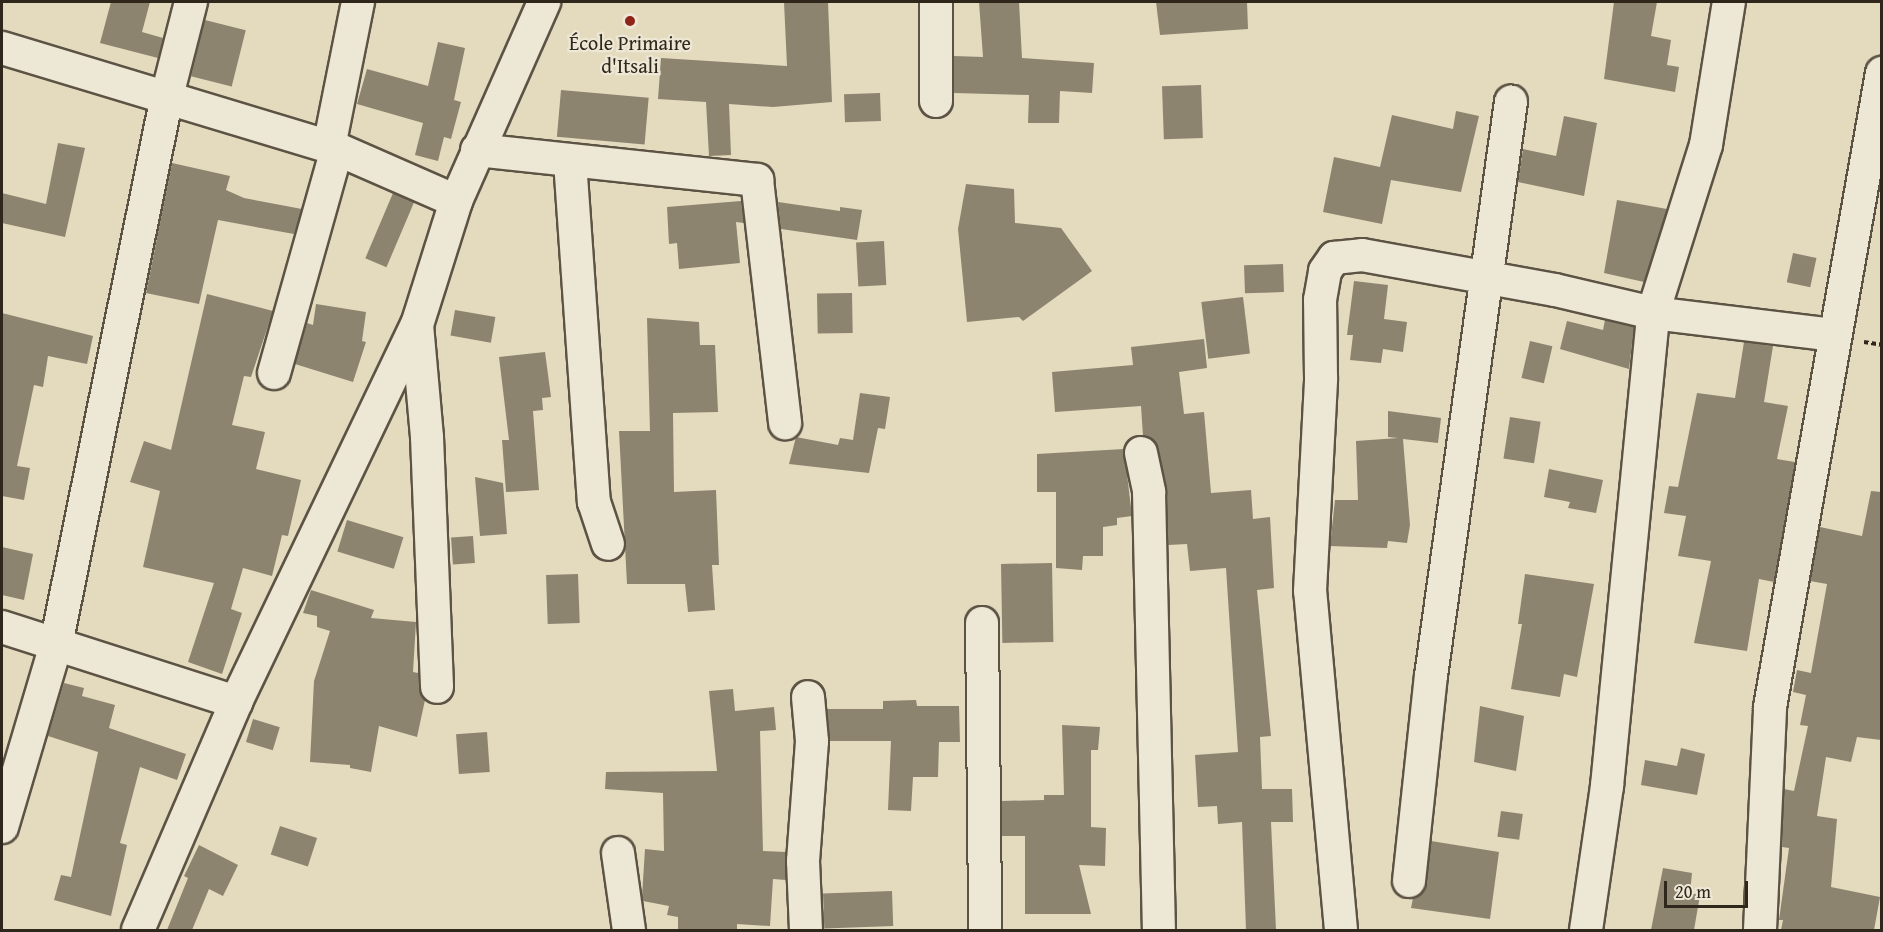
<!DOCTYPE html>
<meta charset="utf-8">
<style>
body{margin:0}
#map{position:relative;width:1883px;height:932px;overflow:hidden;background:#e4dabe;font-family:"Gentium Book Plus",serif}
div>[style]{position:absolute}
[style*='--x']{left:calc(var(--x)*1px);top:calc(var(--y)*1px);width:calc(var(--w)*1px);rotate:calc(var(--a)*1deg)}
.building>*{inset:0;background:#8d8470;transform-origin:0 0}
.path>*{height:4px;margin-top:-2px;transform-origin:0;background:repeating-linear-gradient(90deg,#2f261c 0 4.5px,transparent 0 7.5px)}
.roads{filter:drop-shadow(2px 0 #5c5344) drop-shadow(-2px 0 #5c5344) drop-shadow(0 2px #5c5344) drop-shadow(0 -2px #5c5344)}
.minor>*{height:32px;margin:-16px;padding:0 16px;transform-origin:16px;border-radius:16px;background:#ede7d5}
.dots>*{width:16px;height:16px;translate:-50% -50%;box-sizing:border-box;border:3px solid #ede7d5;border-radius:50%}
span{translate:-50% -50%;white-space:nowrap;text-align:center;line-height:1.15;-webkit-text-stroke:4.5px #ede7d5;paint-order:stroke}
.poi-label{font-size:20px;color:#2f261c}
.frame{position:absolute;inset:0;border:3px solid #2f261c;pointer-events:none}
.scale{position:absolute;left:1664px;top:881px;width:84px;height:27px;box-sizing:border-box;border:3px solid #2f261c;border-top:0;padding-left:8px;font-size:18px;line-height:21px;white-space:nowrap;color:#2f261c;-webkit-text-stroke:4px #ede7d5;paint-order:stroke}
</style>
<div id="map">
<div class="building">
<div style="clip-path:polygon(111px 2px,150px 2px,142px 32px,163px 38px,158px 58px,100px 43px)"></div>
<div style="clip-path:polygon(784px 2px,828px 2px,832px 102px,773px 107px,729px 104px,731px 155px,709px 156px,706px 102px,658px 99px,661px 58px,787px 66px)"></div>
<div style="clip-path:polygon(979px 2px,1019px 2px,1022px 58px,1094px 63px,1092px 93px,1060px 91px,1059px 123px,1028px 123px,1029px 95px,954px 93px,954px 56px,983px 57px)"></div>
<div style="clip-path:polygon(1156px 2px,1247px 2px,1248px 29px,1160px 35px)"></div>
<div style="clip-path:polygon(1614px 2px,1657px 2px,1651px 36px,1671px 40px,1667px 65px,1679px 67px,1675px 92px,1604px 79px)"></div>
<div style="left:205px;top:20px;width:42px;height:58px;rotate:14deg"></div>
<div style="clip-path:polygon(438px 42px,465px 48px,454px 100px,461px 102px,451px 139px,444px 137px,438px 161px,415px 155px,423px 123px,357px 104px,367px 69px,428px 86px)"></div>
<div style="left:1201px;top:85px;width:53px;height:39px;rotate:88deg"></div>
<div style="left:561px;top:90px;width:88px;height:47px;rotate:5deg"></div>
<div style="left:880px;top:93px;width:28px;height:36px;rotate:88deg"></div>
<div style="clip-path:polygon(1456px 111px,1479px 116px,1461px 192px,1391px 180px,1382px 224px,1323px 212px,1334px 157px,1380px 167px,1392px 115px,1453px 129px)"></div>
<div style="clip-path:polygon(1564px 116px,1597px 123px,1584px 196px,1518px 182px,1523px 149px,1556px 156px)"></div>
<div style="clip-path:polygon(58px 143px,85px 148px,65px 237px,2px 223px,2px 193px,46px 204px)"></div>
<div style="clip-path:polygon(172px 163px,230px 176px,226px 190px,244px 198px,302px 209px,294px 234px,218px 220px,199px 304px,146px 293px)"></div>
<div style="clip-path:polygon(966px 184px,1014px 189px,1015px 223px,1061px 228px,1092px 271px,1023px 321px,1019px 317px,967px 322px,958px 229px)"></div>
<div style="left:393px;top:193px;width:23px;height:71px;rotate:23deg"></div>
<div style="clip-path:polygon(1617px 200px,1667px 209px,1644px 282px,1604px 273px)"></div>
<div style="clip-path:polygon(741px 201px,744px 223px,736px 222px,740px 263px,679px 269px,677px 243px,669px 244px,667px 207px)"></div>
<div style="clip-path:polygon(778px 202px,840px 211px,840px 207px,862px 210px,857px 240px,781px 229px)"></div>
<div style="left:884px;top:241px;width:44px;height:28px;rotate:87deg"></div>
<div style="left:1793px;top:253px;width:24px;height:30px;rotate:12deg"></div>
<div style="left:1283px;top:264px;width:28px;height:39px;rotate:88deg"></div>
<div style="clip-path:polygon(1354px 281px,1388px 285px,1384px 319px,1407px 322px,1403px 352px,1383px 349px,1381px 363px,1350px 360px,1353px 335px,1347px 335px)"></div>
<div style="left:852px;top:293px;width:40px;height:35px;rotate:89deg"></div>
<div style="clip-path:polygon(207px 294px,273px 311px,251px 377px,244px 376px,232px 425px,265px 432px,256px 469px,301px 480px,288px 536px,282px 535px,272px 576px,243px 568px,231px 609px,242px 613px,222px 674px,188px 662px,214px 583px,143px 567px,160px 491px,130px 482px,144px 441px,171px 450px)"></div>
<div style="left:1243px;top:297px;width:57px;height:42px;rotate:83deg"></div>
<div style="clip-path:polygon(316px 304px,366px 312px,362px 341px,366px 342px,353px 382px,295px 364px,307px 323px,313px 325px)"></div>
<div style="left:455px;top:310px;width:41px;height:26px;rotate:10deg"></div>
<div style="clip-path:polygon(2px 313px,93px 336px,87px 364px,48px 356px,43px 387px,34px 385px,17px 466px,30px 468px,24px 500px,2px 496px)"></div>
<div style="clip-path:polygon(647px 318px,699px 322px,700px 345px,715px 345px,718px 412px,673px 413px,674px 492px,716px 490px,719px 565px,712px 565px,715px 610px,688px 612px,685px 584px,627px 584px,619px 431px,650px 431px)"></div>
<div style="clip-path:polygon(1605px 320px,1634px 327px,1629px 369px,1560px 349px,1567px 321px,1603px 330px)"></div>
<div style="clip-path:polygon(1204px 339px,1207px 368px,1179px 372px,1184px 414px,1204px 412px,1211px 493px,1251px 490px,1253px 519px,1270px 517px,1274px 588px,1257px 590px,1271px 736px,1260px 737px,1262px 789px,1292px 789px,1293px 822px,1271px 822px,1276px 930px,1246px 930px,1242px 822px,1218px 824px,1217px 806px,1198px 807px,1195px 755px,1238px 752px,1226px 568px,1190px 571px,1187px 544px,1168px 545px,1167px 488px,1158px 449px,1154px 441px,1143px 436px,1141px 406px,1055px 412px,1052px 372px,1133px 365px,1131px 347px)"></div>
<div style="left:1530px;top:341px;width:23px;height:38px;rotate:13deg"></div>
<div style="clip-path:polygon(1744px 342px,1773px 346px,1764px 402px,1788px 406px,1777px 459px,1795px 462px,1774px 582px,1759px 579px,1747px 651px,1694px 643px,1711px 561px,1678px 556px,1686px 516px,1664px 513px,1669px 486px,1678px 487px,1697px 393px,1735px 398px)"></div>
<div style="clip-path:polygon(545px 352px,551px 397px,542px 398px,543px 410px,533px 411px,539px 490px,506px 492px,502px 440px,509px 440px,499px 357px)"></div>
<div style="clip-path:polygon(860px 393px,890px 397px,885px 429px,878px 428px,869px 473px,789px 464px,796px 437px,838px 445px,840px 438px,853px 440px)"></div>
<div style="clip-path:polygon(1388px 411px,1441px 418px,1438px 443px,1403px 439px,1410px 525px,1407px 543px,1388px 541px,1387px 548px,1330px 546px,1335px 500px,1358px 500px,1356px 441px,1398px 438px,1388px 437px)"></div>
<div style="left:1510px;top:417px;width:31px;height:42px;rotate:9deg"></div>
<div style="clip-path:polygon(1124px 449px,1132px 516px,1117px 518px,1117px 525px,1103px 527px,1103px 556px,1083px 556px,1082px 570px,1056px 568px,1056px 492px,1037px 492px,1037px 454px)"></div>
<div style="clip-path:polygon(1549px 469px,1603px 480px,1596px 513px,1568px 508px,1570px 502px,1544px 497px)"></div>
<div style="clip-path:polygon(475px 477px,503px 483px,507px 534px,480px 536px)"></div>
<div style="clip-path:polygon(1871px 491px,1881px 492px,1881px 740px,1857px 737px,1851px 762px,1826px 757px,1817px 816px,1837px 819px,1831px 887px,1880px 897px,1874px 930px,1781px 930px,1783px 920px,1779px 920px,1789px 848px,1782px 847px,1784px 789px,1794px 791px,1808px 726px,1800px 725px,1806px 695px,1793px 692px,1797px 670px,1811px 673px,1827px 584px,1810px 581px,1820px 527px,1862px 536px)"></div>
<div style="left:347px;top:520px;width:59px;height:33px;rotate:17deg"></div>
<div style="left:473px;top:536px;width:27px;height:22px;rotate:86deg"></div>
<div style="clip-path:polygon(2px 547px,33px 554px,24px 600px,2px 595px)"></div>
<div style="left:1052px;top:563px;width:79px;height:51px;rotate:89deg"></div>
<div style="left:578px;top:574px;width:49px;height:32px;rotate:88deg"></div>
<div style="clip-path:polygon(1525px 574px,1594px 584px,1577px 677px,1564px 674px,1560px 697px,1511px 689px,1522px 624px,1518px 624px)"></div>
<div style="clip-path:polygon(311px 590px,374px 610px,371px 618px,416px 622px,413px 672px,418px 673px,419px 688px,425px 700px,417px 737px,379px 726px,371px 772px,350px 768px,350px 765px,310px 762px,314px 681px,330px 631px,317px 627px,317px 616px,303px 613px)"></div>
<div style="clip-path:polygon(64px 683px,84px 688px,82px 696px,115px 705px,109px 728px,186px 754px,177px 780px,140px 767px,120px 843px,127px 845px,111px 916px,54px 900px,61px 875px,71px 877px,98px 752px,48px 736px)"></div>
<div style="clip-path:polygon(733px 689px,735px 711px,774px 707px,776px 730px,760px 731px,763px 851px,786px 852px,786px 880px,773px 879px,770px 926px,737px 924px,737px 930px,678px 930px,678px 917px,667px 915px,669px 906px,643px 901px,642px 896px,645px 849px,664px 851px,663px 793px,605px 789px,606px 772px,717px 771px,709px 691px)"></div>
<div style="clip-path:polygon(916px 700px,917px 706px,959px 706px,960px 742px,939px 742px,938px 777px,913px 777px,911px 811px,888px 810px,891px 741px,830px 741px,827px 709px,883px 709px,883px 701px)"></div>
<div style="clip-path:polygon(1480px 706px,1524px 716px,1516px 771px,1474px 762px)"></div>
<div style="left:253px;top:719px;width:28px;height:24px;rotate:17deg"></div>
<div style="clip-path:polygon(1062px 725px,1100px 727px,1098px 750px,1091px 750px,1091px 827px,1106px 828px,1105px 866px,1079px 865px,1091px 914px,1025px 914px,1025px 836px,1002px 836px,1002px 801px,1044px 800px,1044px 795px,1064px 795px)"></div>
<div style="left:487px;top:732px;width:40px;height:31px;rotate:86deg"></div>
<div style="clip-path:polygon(1681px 748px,1705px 754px,1697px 795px,1641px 785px,1645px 760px,1677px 766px)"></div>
<div style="left:1501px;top:811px;width:22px;height:26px;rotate:8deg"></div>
<div style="left:280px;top:826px;width:39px;height:30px;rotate:18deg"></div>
<div style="clip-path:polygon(1431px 841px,1499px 852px,1490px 919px,1411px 908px,1413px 898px,1423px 892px,1427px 883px)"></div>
<div style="clip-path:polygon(199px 845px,238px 865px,223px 896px,209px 889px,192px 930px,167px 930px,188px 878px,184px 876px)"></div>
<div style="clip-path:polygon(1663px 868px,1692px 873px,1690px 893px,1700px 895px,1694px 930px,1651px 930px)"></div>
<div style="left:892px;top:891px;width:35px;height:69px;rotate:88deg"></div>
</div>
<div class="path">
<div style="--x:1864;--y:342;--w:18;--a:9"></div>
</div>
<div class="roads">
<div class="minor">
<div style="--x:936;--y:2;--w:99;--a:90"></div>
<div style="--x:2;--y:48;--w:350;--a:16.8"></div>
<div style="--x:337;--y:149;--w:130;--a:23.6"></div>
<div style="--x:329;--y:147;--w:148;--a:-78.7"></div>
<div style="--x:477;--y:150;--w:282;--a:6.1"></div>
<div style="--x:757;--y:180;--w:245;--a:83.4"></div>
<div style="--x:570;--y:161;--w:342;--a:86"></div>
<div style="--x:594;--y:502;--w:44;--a:71.6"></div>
<div style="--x:417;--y:325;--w:112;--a:84.9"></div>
<div style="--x:427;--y:437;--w:250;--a:87.7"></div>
<div style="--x:274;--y:373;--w:233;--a:-74.3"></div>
<div style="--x:1141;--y:453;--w:40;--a:78"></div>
<div style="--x:1149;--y:492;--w:438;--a:88.7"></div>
<div style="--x:982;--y:623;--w:307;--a:89.4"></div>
<div style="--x:2;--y:627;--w:246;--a:17.8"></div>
<div style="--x:2;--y:827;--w:190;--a:-73.5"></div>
<div style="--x:56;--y:645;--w:560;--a:-78.57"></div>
<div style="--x:167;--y:96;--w:97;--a:-75.7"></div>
<div style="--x:618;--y:853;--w:78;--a:81.9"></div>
<div style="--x:1409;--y:881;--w:206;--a:-83.9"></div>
<div style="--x:1431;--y:676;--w:580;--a:-82.07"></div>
<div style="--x:138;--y:930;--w:248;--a:-66.7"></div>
<div style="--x:236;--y:702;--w:418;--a:-64.4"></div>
<div style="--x:417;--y:325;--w:130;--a:-72.5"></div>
<div style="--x:456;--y:201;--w:218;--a:-66.1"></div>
<div style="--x:806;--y:930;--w:69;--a:-92.5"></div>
<div style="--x:803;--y:861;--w:120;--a:-85.7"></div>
<div style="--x:812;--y:741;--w:44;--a:-95.2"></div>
<div style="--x:1341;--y:930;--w:340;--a:-95.2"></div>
<div style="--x:1310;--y:591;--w:213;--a:-87"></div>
<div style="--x:1321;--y:378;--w:78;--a:-90.7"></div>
<div style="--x:1320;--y:300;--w:29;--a:-80"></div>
<div style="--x:1325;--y:271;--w:16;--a:-55"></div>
<div style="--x:1334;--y:258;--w:28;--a:-6"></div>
<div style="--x:1362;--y:255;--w:196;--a:10.3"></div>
<div style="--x:1555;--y:290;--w:101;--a:13.2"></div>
<div style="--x:1653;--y:313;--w:182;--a:6.9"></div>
<div style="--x:1586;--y:930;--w:146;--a:-81.7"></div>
<div style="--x:1607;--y:786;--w:475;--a:-84.4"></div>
<div style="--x:1653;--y:313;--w:176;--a:-72.5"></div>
<div style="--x:1706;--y:145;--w:145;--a:-80.9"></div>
<div style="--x:1760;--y:930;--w:223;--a:-87.4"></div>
<div style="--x:1770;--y:707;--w:644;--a:-79.98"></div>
</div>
</div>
<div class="dots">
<div style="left:630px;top:21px;background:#8f2418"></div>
</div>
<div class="poi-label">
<span style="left:630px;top:54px">École Primaire<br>d'Itsali</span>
</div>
<div class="frame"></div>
<div class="scale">20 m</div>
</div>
